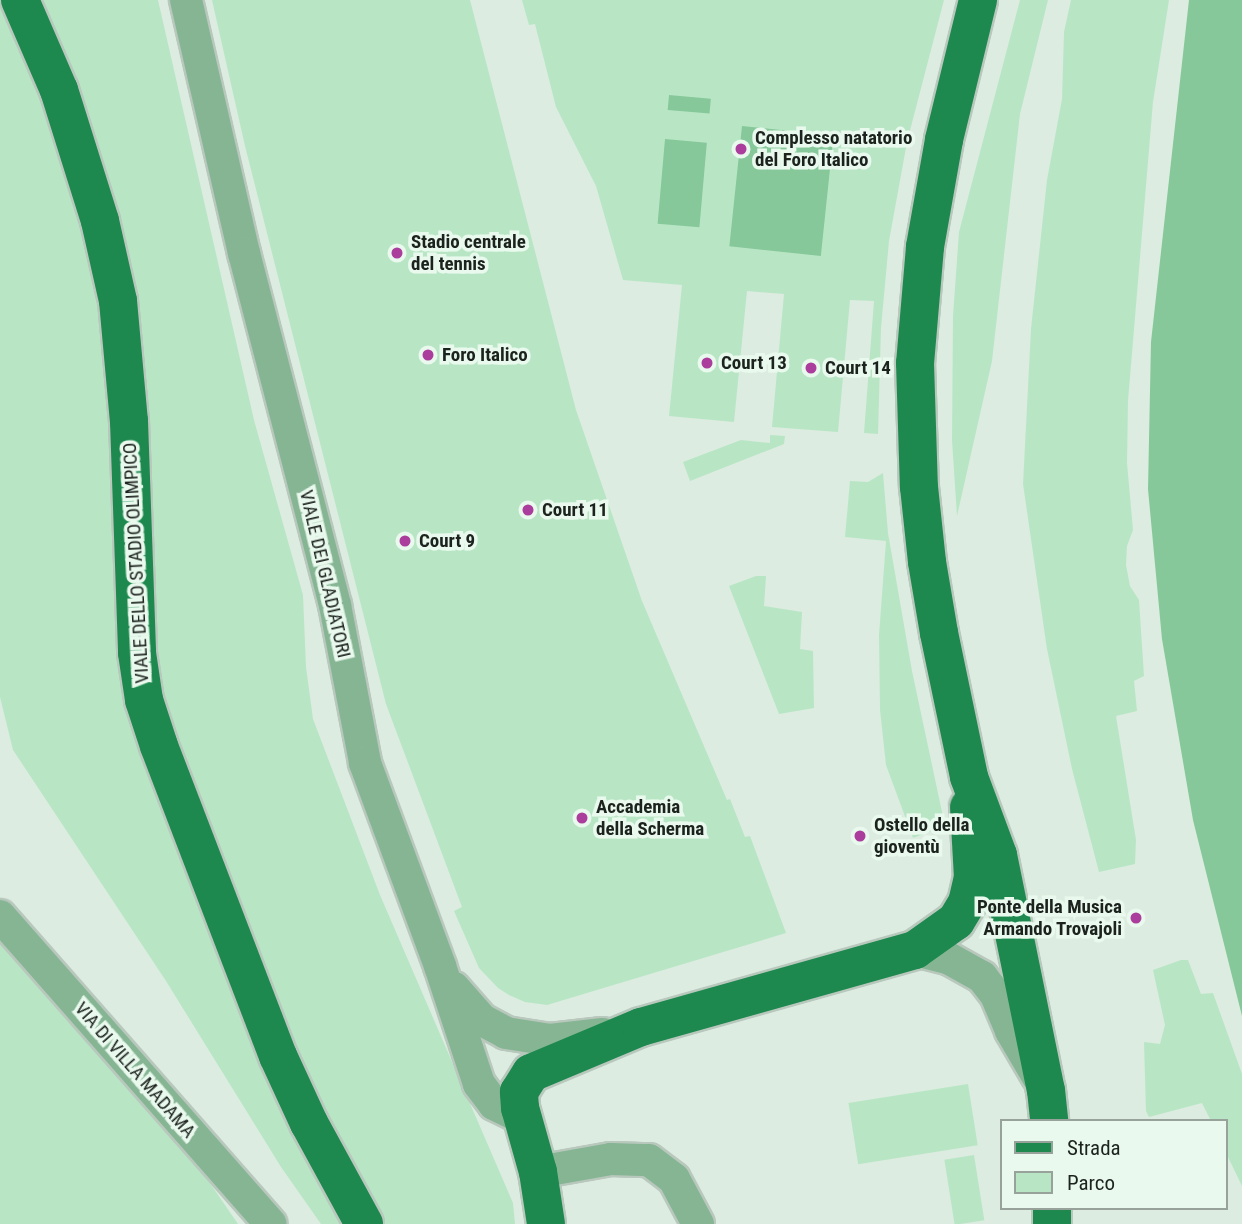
<!DOCTYPE html>
<meta charset="utf-8">
<style>
body{margin:0}
#map{position:relative;width:1242px;height:1224px;overflow:hidden;background:#dcece0;font-family:"Roboto Condensed",sans-serif}
div>[style]{position:absolute}
[style*='--x']{left:calc(var(--x)*1px);top:calc(var(--y)*1px);width:calc(var(--w)*1px);rotate:calc(var(--a)*1deg)}
.green>*{inset:0;background:#b8e6c5;transform-origin:0 0}
.water>*{inset:0;background:#86c89a;transform-origin:0 0}
.roads{filter:drop-shadow(2px 0 #b9c8bd) drop-shadow(-2px 0 #b9c8bd) drop-shadow(0 2px #b9c8bd) drop-shadow(0 -2px #b9c8bd)}
.minor>*{height:32px;margin:-16px;padding:0 16px;transform-origin:16px;border-radius:16px;background:#86b594}
.major>*{height:38px;margin:-19px;padding:0 19px;transform-origin:19px;border-radius:19px;background:#1d894e}
.dots>*{width:19px;height:19px;translate:-50% -50%;box-sizing:border-box;border:4px solid #e9f9ed;border-radius:50%}
span{translate:-50% -50%;white-space:nowrap;text-align:center;line-height:1.15;-webkit-text-stroke:7px #e9f9ed;paint-order:stroke}
.poi-label{font-size:19px;color:#1c221e;font-weight:700}
.left{translate:0 -50%;text-align:left}
.right{translate:-100% -50%;text-align:right}
.street-label{font-size:19px;color:#1c221e}
.legend{position:absolute;left:1000px;top:1119px;width:228px;height:91px;box-sizing:border-box;background:#e9f9ed;border:2px solid #97a39a;margin:0;padding:9px 12px;list-style:none;font-size:21px;color:#1c221e}
.legend li{display:flex;align-items:center;gap:14px;height:35px}
.legend b{width:35px;border:2px solid #97a39a}
</style>
<div id="map">
<div class="green">
<div style="clip-path:polygon(0 0,158px 0,254px 420px,303px 595px,306px 667px,313px 719px,380px 895px,513px 1203px,515px 1224px,321px 1224px,281px 1167px,166px 981px,13px 750px,0 697px)"></div>
<div style="clip-path:polygon(212px 0,470px 0,576px 410px,642px 601px,727px 800px,730px 799px,745px 837px,750px 836px,786px 933px,547px 1005px,525px 1002px,509px 995px,498px 988px,479px 968px,454px 911px,462px 907px,386px 704px,245px 146px)"></div>
<div style="clip-path:polygon(522px 0,944px 0,907px 142px,889px 241px,881px 328px,878px 434px,864px 433px,874px 301px,850px 300px,838px 432px,772px 427px,784px 294px,747px 291px,734px 422px,669px 416px,682px 285px,623px 280px,596px 186px,556px 107px,535px 24px,529px 25px)"></div>
<div style="clip-path:polygon(1020px 0,1048px 0,1020px 114px,992px 361px,957px 516px,952px 440px,953px 316px,959px 232px)"></div>
<div style="clip-path:polygon(1071px 0,1169px 0,1153px 102px,1128px 401px,1127px 463px,1133px 530px,1127px 546px,1126px 565px,1130px 586px,1139px 600px,1144px 676px,1134px 681px,1137px 711px,1116px 716px,1136px 840px,1135px 864px,1099px 872px,1072px 769px,1047px 649px,1023px 484px,1031px 329px,1047px 180px,1062px 99px,1064px 32px)"></div>
<div style="clip-path:polygon(770px 435px,785px 436px,784px 444px,690px 481px,683px 462px,741px 440px,770px 443px)"></div>
<div style="clip-path:polygon(883px 473px,888px 533px,912px 671px,945px 826px,913px 838px,886px 765px,880px 710px,879px 635px,886px 541px,845px 537px,850px 481px,868px 482px)"></div>
<div style="clip-path:polygon(756px 576px,766px 576px,764px 606px,802px 612px,800px 649px,813px 651px,814px 708px,779px 714px,729px 586px)"></div>
<div style="clip-path:polygon(0 937px,201px 1170px,238px 1224px,0 1224px)"></div>
<div style="clip-path:polygon(1181px 960px,1188px 960px,1201px 994px,1213px 993px,1242px 1074px,1242px 1186px,1226px 1153px,1226px 1121px,1211px 1121px,1202px 1103px,1149px 1117px,1146px 1111px,1144px 1042px,1160px 1044px,1165px 1025px,1153px 970px)"></div>
<div style="left:968px;top:1084px;width:62px;height:121px;rotate:81deg"></div>
<div style="left:974px;top:1155px;width:66px;height:30px;rotate:81deg"></div>
</div>
<div class="water">
<div style="clip-path:polygon(1189px 0,1242px 0,1242px 1016px,1193px 820px,1162px 639px,1148px 489px,1151px 342px)"></div>
<div style="left:669px;top:95px;width:42px;height:15px;rotate:5deg"></div>
<div style="left:742px;top:126px;width:92px;height:121px;rotate:6deg"></div>
<div style="left:665px;top:139px;width:42px;height:85px;rotate:5deg"></div>
</div>
<div class="roads">
<div class="minor">
<div style="--x:186;--y:0;--w:260;--a:77.1"></div>
<div style="--x:244;--y:253;--w:364;--a:75.5"></div>
<div style="--x:335;--y:605;--w:161;--a:79.2"></div>
<div style="--x:365;--y:763;--w:216;--a:69.7"></div>
<div style="--x:440;--y:966;--w:124;--a:71.7"></div>
<div style="--x:479;--y:1084;--w:25;--a:53"></div>
<div style="--x:494;--y:1104;--w:32;--a:26"></div>
<div style="--x:0;--y:916;--w:410;--a:48.7"></div>
<div style="--x:915;--y:950;--w:34;--a:14"></div>
<div style="--x:948;--y:958;--w:39;--a:29"></div>
<div style="--x:982;--y:977;--w:23;--a:52"></div>
<div style="--x:996;--y:995;--w:39;--a:67"></div>
<div style="--x:1011;--y:1031;--w:53;--a:59.6"></div>
<div style="--x:454;--y:988;--w:43;--a:48.8"></div>
<div style="--x:482;--y:1020;--w:27;--a:28"></div>
<div style="--x:506;--y:1033;--w:45;--a:9"></div>
<div style="--x:550;--y:1040;--w:53;--a:-6.5"></div>
<div style="--x:538;--y:1172;--w:74;--a:-10.1"></div>
<div style="--x:611;--y:1159;--w:38;--a:2"></div>
<div style="--x:649;--y:1160;--w:31;--a:37"></div>
<div style="--x:674;--y:1179;--w:51;--a:61.9"></div>
</div>
<div class="major">
<div style="--x:20;--y:0;--w:98;--a:66.6"></div>
<div style="--x:59;--y:90;--w:137;--a:72.6"></div>
<div style="--x:100;--y:221;--w:82;--a:77.3"></div>
<div style="--x:118;--y:301;--w:121;--a:84.8"></div>
<div style="--x:129;--y:421;--w:232;--a:88"></div>
<div style="--x:137;--y:653;--w:48;--a:81.5"></div>
<div style="--x:144;--y:700;--w:48;--a:71.9"></div>
<div style="--x:159;--y:746;--w:332;--a:69"></div>
<div style="--x:278;--y:1056;--w:74;--a:65.2"></div>
<div style="--x:309;--y:1123;--w:115;--a:61.4"></div>
<div style="--x:978;--y:0;--w:144;--a:103.7"></div>
<div style="--x:944;--y:140;--w:109;--a:100.1"></div>
<div style="--x:925;--y:247;--w:116;--a:94.9"></div>
<div style="--x:915;--y:363;--w:124;--a:88.2"></div>
<div style="--x:919;--y:487;--w:75;--a:83.9"></div>
<div style="--x:927;--y:562;--w:72;--a:80.4"></div>
<div style="--x:939;--y:633;--w:147;--a:78.2"></div>
<div style="--x:969;--y:777;--w:83;--a:69.6"></div>
<div style="--x:998;--y:855;--w:240;--a:78.5"></div>
<div style="--x:1046;--y:1090;--w:31;--a:84"></div>
<div style="--x:1052;--y:1208;--w:16;--a:90"></div>
<div style="--x:546;--y:1224;--w:53;--a:-98.7"></div>
<div style="--x:538;--y:1172;--w:66;--a:-105.7"></div>
<div style="--x:520;--y:1108;--w:16;--a:-94"></div>
<div style="--x:519;--y:1092;--w:22;--a:-58"></div>
<div style="--x:531;--y:1073;--w:119;--a:-22.7"></div>
<div style="--x:641;--y:1027;--w:285;--a:-15.7"></div>
<div style="--x:915;--y:950;--w:50;--a:-35.3"></div>
<div style="--x:956;--y:921;--w:21;--a:-59"></div>
<div style="--x:967;--y:903;--w:26;--a:-77"></div>
<div style="--x:973;--y:878;--w:71;--a:-93.2"></div>
</div>
</div>
<div class="dots">
<div style="left:741px;top:149px;background:#ab3e9c"></div>
<div style="left:397px;top:253px;background:#ab3e9c"></div>
<div style="left:428px;top:355px;background:#ab3e9c"></div>
<div style="left:707px;top:363px;background:#ab3e9c"></div>
<div style="left:811px;top:368px;background:#ab3e9c"></div>
<div style="left:528px;top:510px;background:#ab3e9c"></div>
<div style="left:405px;top:541px;background:#ab3e9c"></div>
<div style="left:582px;top:818px;background:#ab3e9c"></div>
<div style="left:860px;top:836px;background:#ab3e9c"></div>
<div style="left:1136px;top:918px;background:#ab3e9c"></div>
</div>
<div class="poi-label">
<span class="left" style="left:755px;top:149px">Complesso natatorio<br>del Foro Italico</span>
<span class="left" style="left:411px;top:253px">Stadio centrale<br>del tennis</span>
<span class="left" style="left:442px;top:355px">Foro Italico</span>
<span class="left" style="left:721px;top:363px">Court 13</span>
<span class="left" style="left:825px;top:368px">Court 14</span>
<span class="left" style="left:542px;top:510px">Court 11</span>
<span class="left" style="left:419px;top:541px">Court 9</span>
<span class="left" style="left:596px;top:818px">Accademia<br>della Scherma</span>
<span class="left" style="left:874px;top:836px">Ostello della<br>gioventù</span>
<span class="right" style="left:1122px;top:918px">Ponte della Musica<br>Armando Trovajoli</span>
</div>
<div class="street-label">
<span style="left:136px;top:563px;rotate:-93deg">VIALE DELLO STADIO OLIMPICO</span>
<span style="left:325px;top:574px;rotate:77deg">VIALE DEI GLADIATORI</span>
<span style="left:135px;top:1070px;rotate:49deg">VIA DI VILLA MADAMA</span>
</div>
<ul class="legend">
<li><b style="height:9px;background:#1d894e"></b>Strada</li>
<li><b style="height:19px;background:#b8e6c5"></b>Parco</li>
</ul>
</div>
